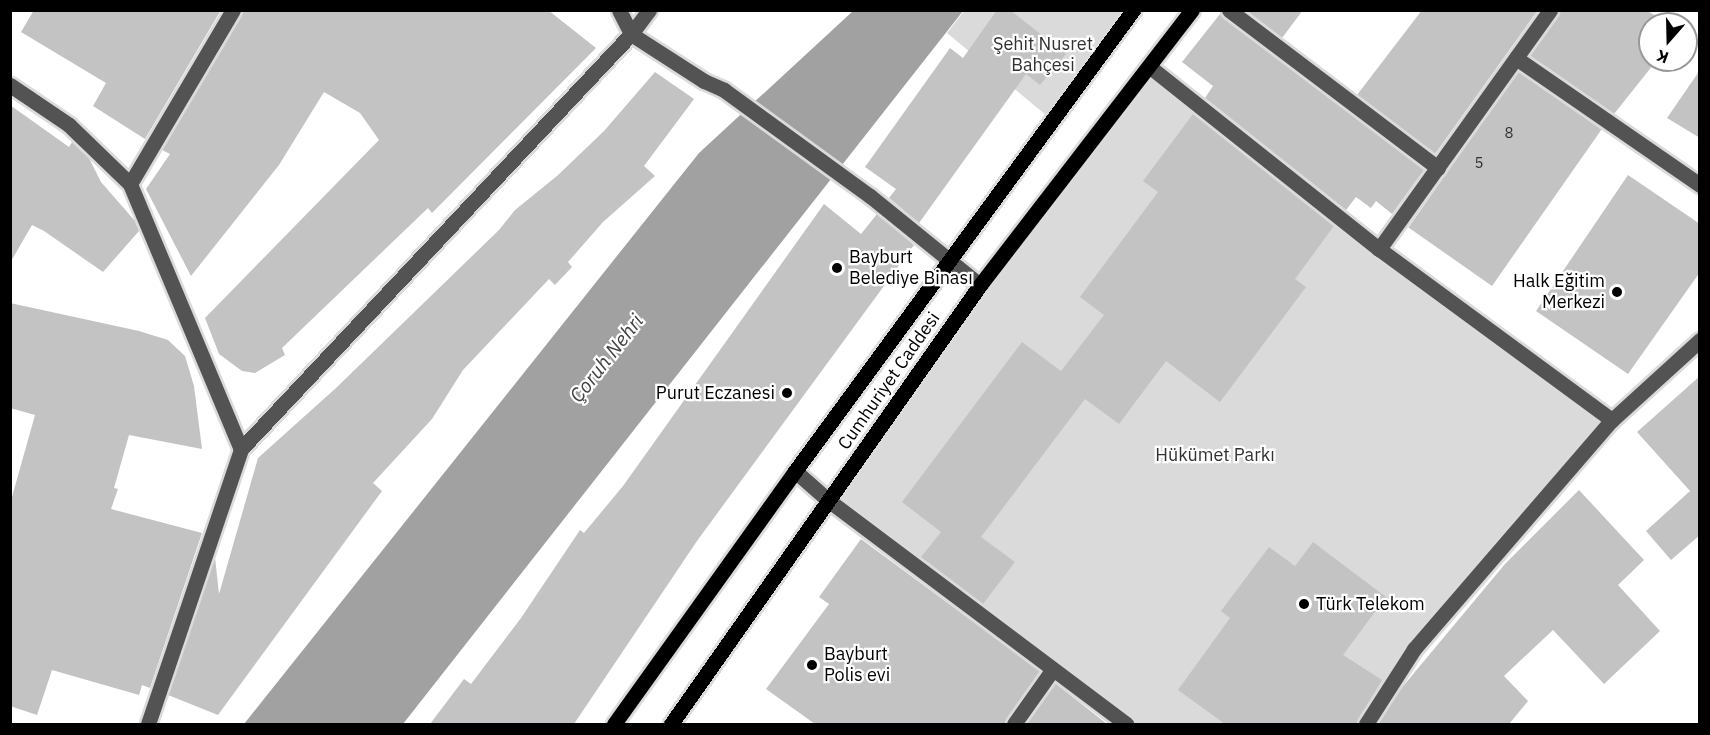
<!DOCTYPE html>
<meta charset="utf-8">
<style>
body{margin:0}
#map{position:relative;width:1710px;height:735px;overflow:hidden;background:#fff;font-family:"IBM Plex Sans",sans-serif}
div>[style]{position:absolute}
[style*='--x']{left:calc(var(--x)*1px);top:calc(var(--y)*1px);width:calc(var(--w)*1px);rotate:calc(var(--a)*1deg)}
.green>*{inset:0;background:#dadada}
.water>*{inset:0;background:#a1a1a1}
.building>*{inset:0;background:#c3c3c3;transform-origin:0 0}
.roads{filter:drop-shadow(2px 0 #dbdbdb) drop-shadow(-2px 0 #dbdbdb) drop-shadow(0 2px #dbdbdb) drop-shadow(0 -2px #dbdbdb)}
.minor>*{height:15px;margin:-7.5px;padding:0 7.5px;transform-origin:7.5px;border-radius:7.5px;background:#535353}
.major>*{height:15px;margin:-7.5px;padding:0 7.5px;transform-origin:7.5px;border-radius:7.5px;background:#000}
.dots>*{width:16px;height:16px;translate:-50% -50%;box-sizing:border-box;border:3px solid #fff;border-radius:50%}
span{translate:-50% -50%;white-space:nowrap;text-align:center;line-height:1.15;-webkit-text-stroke:4.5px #fff;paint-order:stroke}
.number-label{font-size:15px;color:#313131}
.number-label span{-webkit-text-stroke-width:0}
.park-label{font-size:18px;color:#313131}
.poi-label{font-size:18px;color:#000}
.left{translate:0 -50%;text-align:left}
.right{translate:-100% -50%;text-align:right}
.street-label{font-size:18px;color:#000}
.water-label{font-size:20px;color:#424242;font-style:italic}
.frame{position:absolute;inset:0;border:12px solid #000;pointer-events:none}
.north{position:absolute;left:1638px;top:12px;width:60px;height:60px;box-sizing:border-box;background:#fff;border:2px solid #999;border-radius:50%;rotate:200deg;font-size:16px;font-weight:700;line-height:24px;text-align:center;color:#000}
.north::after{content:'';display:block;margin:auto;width:21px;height:27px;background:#000;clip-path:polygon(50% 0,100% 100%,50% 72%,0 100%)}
</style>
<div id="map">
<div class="green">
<div style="clip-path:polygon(964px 11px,1131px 11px,1052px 120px,947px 33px)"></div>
<div style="clip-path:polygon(1150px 67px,1612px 420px,1414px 649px,1366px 724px,1126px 724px,828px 500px)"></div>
</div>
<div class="water">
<div style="clip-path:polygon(853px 11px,963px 11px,403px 724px,244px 724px,699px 153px)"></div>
</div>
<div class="building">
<div style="clip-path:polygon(34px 10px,221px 10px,145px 139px,93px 106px,106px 83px,21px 32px)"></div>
<div style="clip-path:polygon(243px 10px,548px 10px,596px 48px,432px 213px,428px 208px,282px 348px,285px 355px,255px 373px,242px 371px,219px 354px,205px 318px,379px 140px,360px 113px,324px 92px,279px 165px,191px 276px,146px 189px,170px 154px,162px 150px)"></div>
<div style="clip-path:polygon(997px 10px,1010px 10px,1066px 54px,1040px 85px,1026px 74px,919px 223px,889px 198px,896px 189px,865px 167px,950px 48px,963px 58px)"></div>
<div style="clip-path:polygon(1246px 10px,1303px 10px,1282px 38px)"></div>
<div style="clip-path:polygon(1422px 10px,1538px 10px,1435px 154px,1357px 95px)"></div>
<div style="clip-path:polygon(1560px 10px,1646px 10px,1669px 24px,1650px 24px,1650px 60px,1657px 60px,1614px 114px,1529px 55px)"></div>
<div style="clip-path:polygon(1220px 14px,1424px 170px,1392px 214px,1376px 201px,1371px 208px,1356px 197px,1346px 210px,1205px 98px,1213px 86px,1182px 62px)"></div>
<div style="clip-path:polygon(1700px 70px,1700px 138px,1667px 118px)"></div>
<div style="left:1518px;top:71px;width:102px;height:191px;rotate:35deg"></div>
<div style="clip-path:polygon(655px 72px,694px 99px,644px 166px,655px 176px,603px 222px,568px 262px,572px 267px,555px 285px,549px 279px,463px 370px,432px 419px,373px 483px,382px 491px,218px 715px,168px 695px,215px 557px,219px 594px,258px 458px,336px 388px,499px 230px,515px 210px,557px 176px,604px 131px)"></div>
<div style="clip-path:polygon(10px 105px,69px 147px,72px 142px,89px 158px,101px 182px,135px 221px,139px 231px,103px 272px,44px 231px,32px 225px,10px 263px)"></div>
<div style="clip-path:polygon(1193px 114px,1334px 226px,1295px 279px,1306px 287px,1220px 402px,1166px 361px,1119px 424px,1085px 399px,981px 537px,1015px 562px,983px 604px,921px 557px,941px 532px,902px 502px,1022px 342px,1061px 371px,1104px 315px,1080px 297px,1158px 192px,1143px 181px)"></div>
<div style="clip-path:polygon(1628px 175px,1700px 224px,1700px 272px,1628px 374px,1536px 311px)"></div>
<div style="clip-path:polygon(824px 204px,861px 234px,877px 214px,914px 245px,697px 541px,574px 724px,430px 724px,464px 679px,471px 684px,521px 618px,580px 530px,584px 533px,623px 486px)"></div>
<div style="clip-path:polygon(10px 303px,139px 331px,168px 340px,185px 356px,194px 386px,202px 449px,129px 435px,114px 488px,118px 489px,111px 509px,202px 533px,150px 688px,142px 685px,139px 695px,52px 670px,37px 715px,10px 706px,10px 504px,35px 415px,10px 408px)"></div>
<div style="clip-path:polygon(1700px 376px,1700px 535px,1671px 560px,1646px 531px,1690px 491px,1637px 432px)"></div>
<div style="clip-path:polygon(1579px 490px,1644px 560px,1618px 585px,1660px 631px,1604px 684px,1553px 630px,1504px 676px,1528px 701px,1509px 724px,1377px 724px,1399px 691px,1505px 564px)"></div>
<div style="clip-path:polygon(861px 539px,1040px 671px,1004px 724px,815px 724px,766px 689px,829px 604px,819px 597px)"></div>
<div style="clip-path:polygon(1313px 542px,1386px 597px,1343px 655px,1382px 680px,1356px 724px,1225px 724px,1178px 690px,1230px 618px,1221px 611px,1269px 547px,1295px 566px)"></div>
<div style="clip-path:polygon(1055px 683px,1107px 724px,1026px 724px)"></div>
</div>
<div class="roads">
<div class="minor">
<div style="--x:619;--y:10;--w:27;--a:63"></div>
<div style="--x:631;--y:34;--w:87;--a:32.8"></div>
<div style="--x:704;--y:81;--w:22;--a:24"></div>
<div style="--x:724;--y:90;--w:180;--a:36"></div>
<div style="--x:870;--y:196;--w:141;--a:39"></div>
<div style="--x:1229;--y:10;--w:262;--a:37.1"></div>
<div style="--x:1516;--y:58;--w:224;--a:34.6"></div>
<div style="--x:1150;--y:67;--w:293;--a:38.5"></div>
<div style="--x:1379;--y:249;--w:289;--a:36.3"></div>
<div style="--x:10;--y:85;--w:71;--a:34.1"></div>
<div style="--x:69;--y:125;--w:85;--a:44"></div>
<div style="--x:130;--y:184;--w:287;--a:67.3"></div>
<div style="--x:130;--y:184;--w:202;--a:-59.4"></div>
<div style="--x:1379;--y:249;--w:294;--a:-54.4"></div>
<div style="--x:795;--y:471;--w:44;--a:41.3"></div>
<div style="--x:828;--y:500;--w:373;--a:36.9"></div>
<div style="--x:148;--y:724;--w:290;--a:-71.3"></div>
<div style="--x:241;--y:449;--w:569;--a:-46.78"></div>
<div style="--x:631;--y:34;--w:30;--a:-53"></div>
<div style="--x:1014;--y:724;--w:67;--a:-54.7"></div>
<div style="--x:1366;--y:724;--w:89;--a:-57.4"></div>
<div style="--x:1414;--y:649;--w:303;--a:-49.2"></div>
<div style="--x:1612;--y:420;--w:119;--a:-42.3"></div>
</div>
<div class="major">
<div style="--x:614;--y:724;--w:311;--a:-54.4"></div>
<div style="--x:795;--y:471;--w:572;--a:-53.75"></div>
<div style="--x:671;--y:724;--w:537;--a:-54.86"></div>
<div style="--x:980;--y:285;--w:347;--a:-52.4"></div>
</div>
</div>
<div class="dots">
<div style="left:837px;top:268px;background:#000"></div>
<div style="left:1617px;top:292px;background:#000"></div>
<div style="left:787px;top:393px;background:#000"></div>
<div style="left:1304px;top:604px;background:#000"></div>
<div style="left:812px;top:665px;background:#000"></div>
</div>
<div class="number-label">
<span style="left:1509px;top:133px">8</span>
<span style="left:1479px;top:163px">5</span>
</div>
<div class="park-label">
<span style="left:1043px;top:55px">Şehit Nusret<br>Bahçesi</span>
<span style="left:1215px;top:455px">Hükümet Parkı</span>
</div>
<div class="poi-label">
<span class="left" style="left:849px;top:268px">Bayburt<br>Belediye Binası</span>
<span class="right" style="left:1605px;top:292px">Halk Eğitim<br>Merkezi</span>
<span class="right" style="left:775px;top:393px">Purut Eczanesi</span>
<span class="left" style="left:1316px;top:604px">Türk Telekom</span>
<span class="left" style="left:824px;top:665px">Bayburt<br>Polis evi</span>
</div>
<div class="street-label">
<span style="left:889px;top:381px;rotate:-55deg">Cumhuriyet Caddesi</span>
</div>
<div class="water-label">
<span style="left:606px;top:358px;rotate:-52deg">Çoruh Nehri</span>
</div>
<div class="frame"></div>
<div class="north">K</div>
</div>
